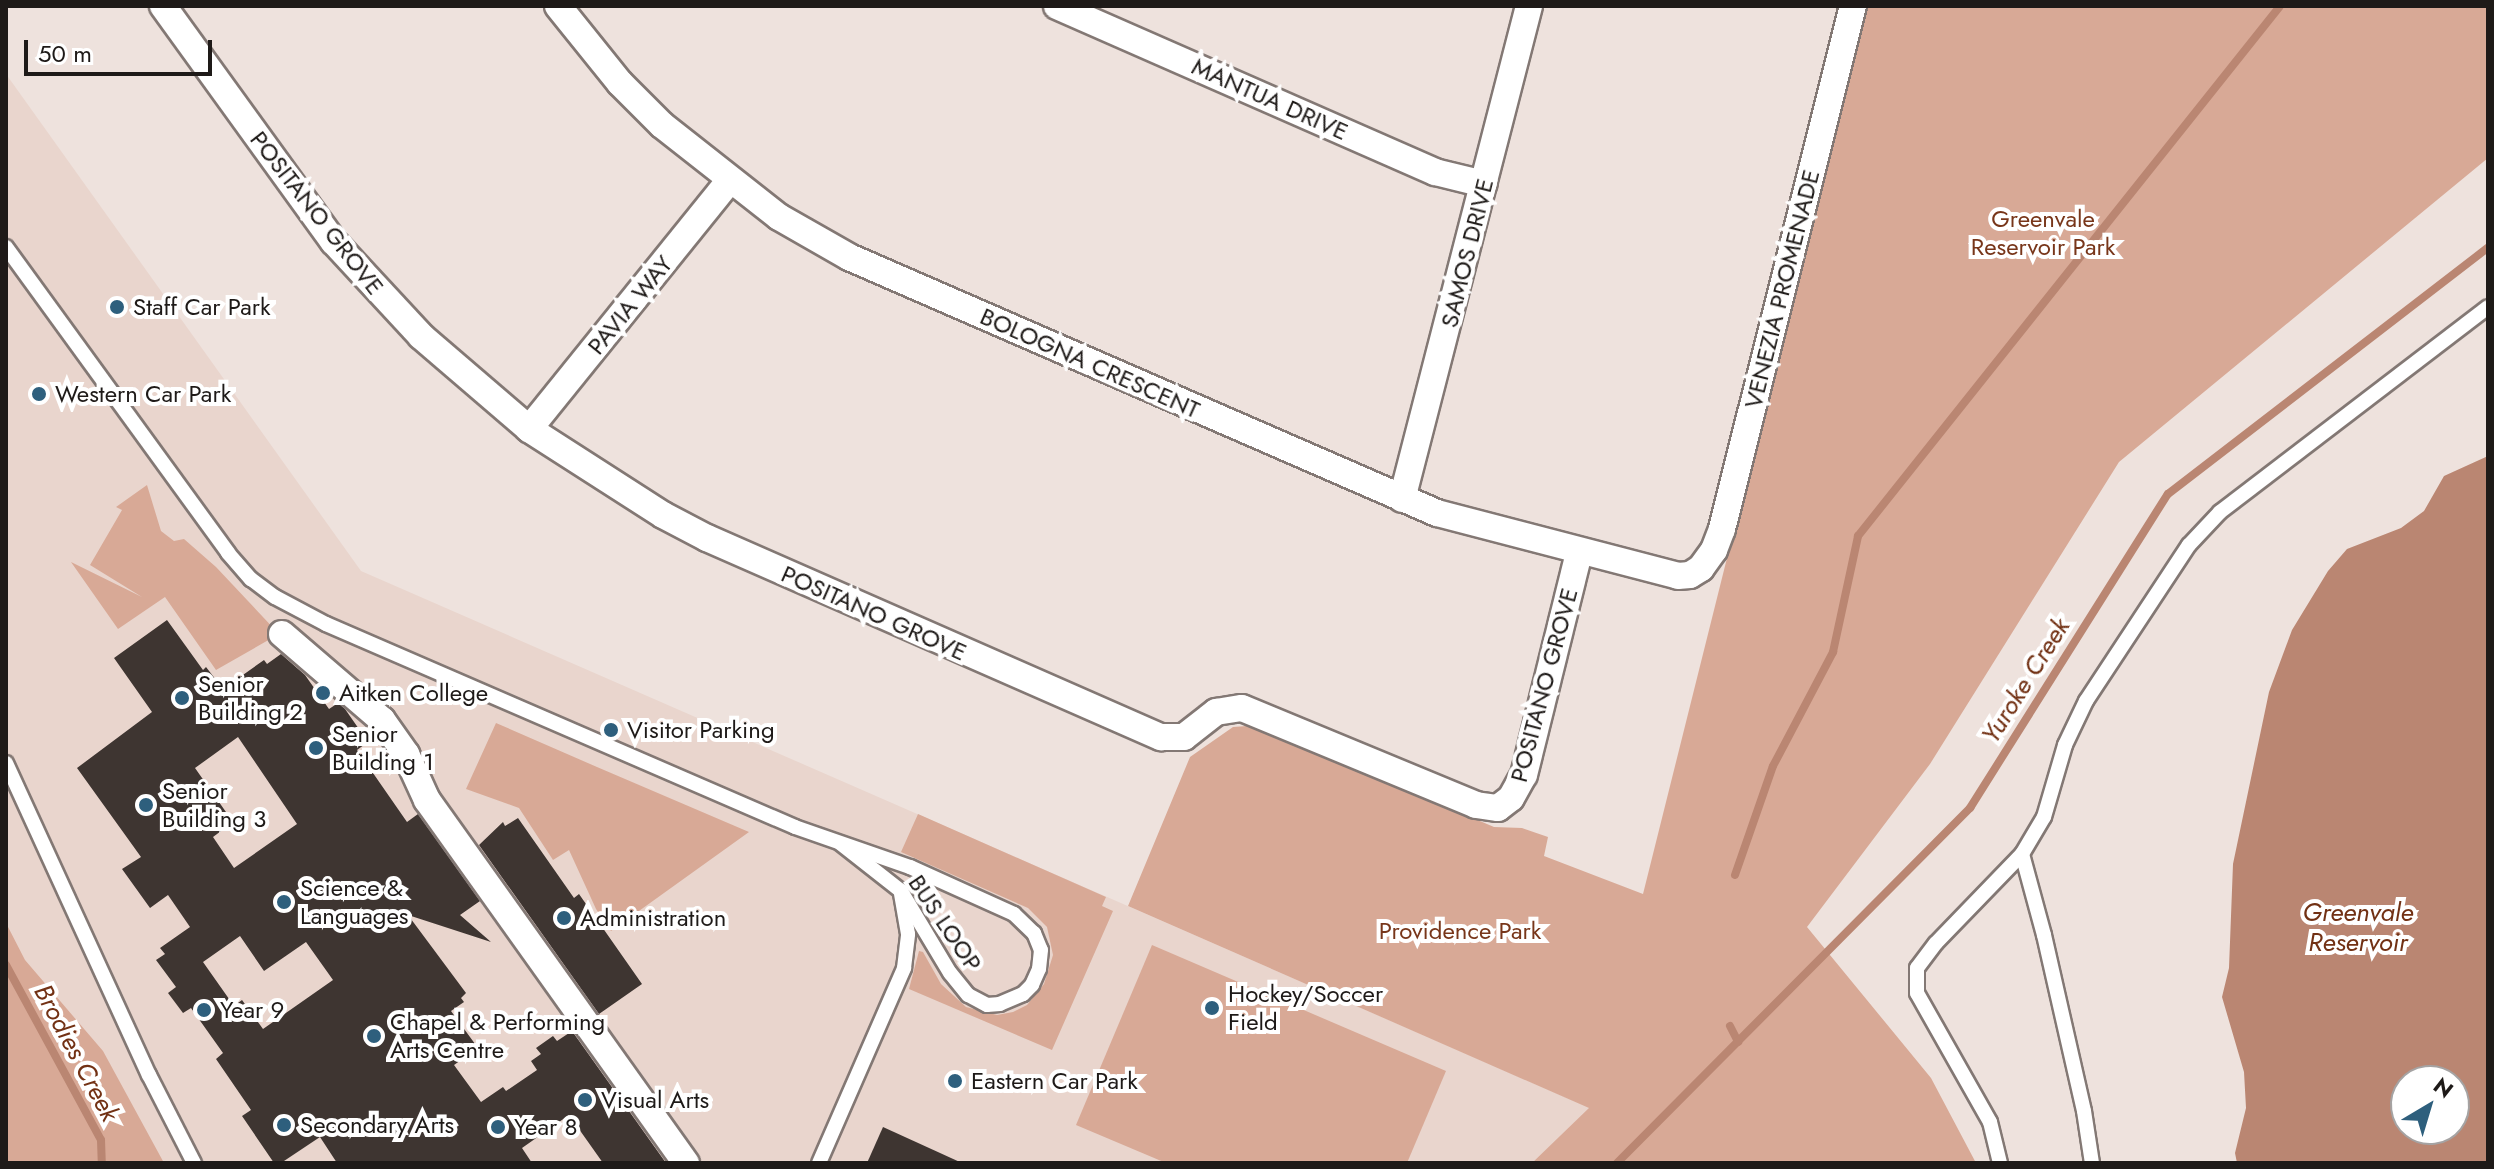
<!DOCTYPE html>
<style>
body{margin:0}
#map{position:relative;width:2494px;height:1169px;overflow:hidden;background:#eee2dd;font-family:Jost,sans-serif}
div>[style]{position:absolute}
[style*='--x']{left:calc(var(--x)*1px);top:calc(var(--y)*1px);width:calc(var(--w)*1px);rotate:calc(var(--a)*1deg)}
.built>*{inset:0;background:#e9d5cd}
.green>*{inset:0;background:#d8a996}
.water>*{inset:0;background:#ba8672}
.stream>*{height:8px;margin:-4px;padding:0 4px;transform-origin:4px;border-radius:4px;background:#ba8672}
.building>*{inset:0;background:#3e3531}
.roads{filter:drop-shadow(2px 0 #837874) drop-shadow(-2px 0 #837874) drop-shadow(0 2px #837874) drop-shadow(0 -2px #837874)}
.lane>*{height:14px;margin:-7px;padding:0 7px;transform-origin:7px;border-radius:7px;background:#fff}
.street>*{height:26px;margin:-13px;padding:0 13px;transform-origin:13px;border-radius:13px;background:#fff}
.dots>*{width:22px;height:22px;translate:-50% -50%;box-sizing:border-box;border:4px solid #fff;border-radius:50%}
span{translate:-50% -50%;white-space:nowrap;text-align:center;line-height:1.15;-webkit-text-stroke:8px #fff;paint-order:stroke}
.street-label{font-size:24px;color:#1e1a18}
.park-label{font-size:24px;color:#78361a}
.poi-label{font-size:24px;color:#1e1a18}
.left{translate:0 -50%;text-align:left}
.water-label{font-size:26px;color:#723114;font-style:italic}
.frame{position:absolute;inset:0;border:8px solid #1e1a18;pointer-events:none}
.north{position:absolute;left:2390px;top:1065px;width:80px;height:80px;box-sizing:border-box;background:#fff;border:2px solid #a5a3a3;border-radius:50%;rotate:38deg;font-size:22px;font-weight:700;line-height:32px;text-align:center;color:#1e1a18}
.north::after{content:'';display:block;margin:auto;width:28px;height:36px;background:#2e5f7d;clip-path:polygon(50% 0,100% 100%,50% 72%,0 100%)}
.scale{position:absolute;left:24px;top:40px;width:188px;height:36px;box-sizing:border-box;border:4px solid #1e1a18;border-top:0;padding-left:10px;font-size:24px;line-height:28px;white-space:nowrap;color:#1e1a18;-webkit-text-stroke:6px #fff;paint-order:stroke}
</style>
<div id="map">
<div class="built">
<div style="clip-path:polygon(6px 74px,361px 571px,1590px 1108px,1532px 1163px,109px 1163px,6px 1047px)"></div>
</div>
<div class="green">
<div style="clip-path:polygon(1865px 6px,2488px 6px,2488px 158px,2119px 462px,1930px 764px,1807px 927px,1931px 1078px,1976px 1163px,1532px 1163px,1589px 1108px,1128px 906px,1190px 757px,1233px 727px,1247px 726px,1257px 726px,1494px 827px,1522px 828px,1548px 837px,1544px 856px,1643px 894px)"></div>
<div style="clip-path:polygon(147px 485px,161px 531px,174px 541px,184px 539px,216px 567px,279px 634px,216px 670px,165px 597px,118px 629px,71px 562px,142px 597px,90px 565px,122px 510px,116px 507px)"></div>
<div style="clip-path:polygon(496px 723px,597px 767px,749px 832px,611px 931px,596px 909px,569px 850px,553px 860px,519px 808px,466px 789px)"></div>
<div style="clip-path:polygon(918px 814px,1106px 897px,1102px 906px,1113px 911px,1052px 1050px,909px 989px,919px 951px,923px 952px,941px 984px,966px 1007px,997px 1015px,1013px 1012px,1027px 1005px,1044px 984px,1053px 955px,1047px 927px,1028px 908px,901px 852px)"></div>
<div style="clip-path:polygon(6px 923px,25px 960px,103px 1051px,164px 1163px,6px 1163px)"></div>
<div style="clip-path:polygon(1152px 945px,1446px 1071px,1407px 1163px,1166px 1163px,1076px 1125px)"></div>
</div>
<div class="water">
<div style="clip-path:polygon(evenodd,2488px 456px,2488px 1163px,2237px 1163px,2235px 1153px,2246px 1108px,2244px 1072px,2222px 997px,2229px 968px,2233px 864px,2269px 692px,2292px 630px,2328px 571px,2347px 549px,2401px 528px,2424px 511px,2444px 476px,2488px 456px,2406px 1081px,2454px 1081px,2454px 1129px,2406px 1129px,2406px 1081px)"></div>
</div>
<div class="stream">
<div style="--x:1735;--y:875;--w:115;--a:-70.8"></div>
<div style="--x:1773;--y:766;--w:129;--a:-62.2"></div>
<div style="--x:1833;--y:652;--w:119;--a:-77.8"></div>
<div style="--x:1858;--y:536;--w:677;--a:-51.47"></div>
<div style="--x:6;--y:965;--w:199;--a:61.5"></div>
<div style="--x:101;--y:1140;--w:23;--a:88"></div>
<div style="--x:1730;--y:1026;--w:18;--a:63"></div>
<div style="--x:1617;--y:1163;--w:501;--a:-45.16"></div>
<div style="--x:1970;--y:808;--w:371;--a:-57.8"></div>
<div style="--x:2168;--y:494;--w:404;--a:-37.6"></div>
</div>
<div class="building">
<div style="clip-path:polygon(evenodd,167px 620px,203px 670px,206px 667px,223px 689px,264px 660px,267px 664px,281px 654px,305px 675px,329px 709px,338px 703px,345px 709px,368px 742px,357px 750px,407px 822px,418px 814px,480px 901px,460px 915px,491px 942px,408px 915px,466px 993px,461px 998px,464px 1002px,451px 1011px,478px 1048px,454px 1065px,481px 1102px,503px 1087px,506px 1091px,537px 1070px,531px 1061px,541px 1054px,536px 1048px,553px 1036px,557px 1041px,572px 1031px,666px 1163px,603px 1163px,569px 1115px,522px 1148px,532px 1163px,337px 1163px,320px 1137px,281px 1163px,274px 1163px,242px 1116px,251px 1110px,216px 1059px,223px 1053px,191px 1008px,183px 1013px,168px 993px,176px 987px,156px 960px,165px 954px,160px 948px,190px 927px,168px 895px,150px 908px,122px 869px,141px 857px,77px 768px,152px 712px,114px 658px,167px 620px,238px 737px,297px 824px,234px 868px,213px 837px,233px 822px,195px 768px,238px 737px,167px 620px,240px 936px,264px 971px,306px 942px,333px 980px,263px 1029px,242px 1000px,234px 1006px,203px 962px,240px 936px)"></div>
<div style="clip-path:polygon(518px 818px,574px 898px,579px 894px,642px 984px,599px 1014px,479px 845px,503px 822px,505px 826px)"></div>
<div style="clip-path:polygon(883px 1127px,962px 1163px,867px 1163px)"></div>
</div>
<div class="roads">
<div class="lane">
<div style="--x:6;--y:247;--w:378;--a:54"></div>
<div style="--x:228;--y:553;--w:35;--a:49"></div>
<div style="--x:251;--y:579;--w:30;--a:37"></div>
<div style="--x:275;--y:597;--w:58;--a:27.9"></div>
<div style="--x:326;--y:624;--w:511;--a:23.4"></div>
<div style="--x:795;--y:827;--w:122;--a:19.2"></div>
<div style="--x:910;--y:867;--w:114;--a:24.3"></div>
<div style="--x:1014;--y:914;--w:28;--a:44"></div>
<div style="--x:1034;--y:933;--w:18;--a:68"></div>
<div style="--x:1041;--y:950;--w:19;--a:96"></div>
<div style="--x:1039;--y:969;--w:17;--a:114"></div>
<div style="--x:1032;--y:985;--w:13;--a:135"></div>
<div style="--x:1023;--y:994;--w:25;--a:157"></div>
<div style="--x:1000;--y:1004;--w:13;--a:176"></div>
<div style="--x:987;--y:1005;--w:21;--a:-152"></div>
<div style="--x:968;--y:995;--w:28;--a:-129"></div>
<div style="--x:950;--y:973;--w:96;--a:-120.9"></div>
<div style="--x:901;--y:891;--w:76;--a:-141.9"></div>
<div style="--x:6;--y:763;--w:343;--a:65.4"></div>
<div style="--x:149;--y:1075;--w:99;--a:62.9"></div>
<div style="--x:2022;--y:854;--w:84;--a:74.8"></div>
<div style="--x:2044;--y:935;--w:180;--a:77.2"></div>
<div style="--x:2084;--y:1111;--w:53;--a:81.3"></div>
<div style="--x:819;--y:1163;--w:213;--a:-66.4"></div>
<div style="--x:904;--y:968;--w:34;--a:-83"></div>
<div style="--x:908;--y:934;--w:41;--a:-99.9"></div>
<div style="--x:2000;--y:1163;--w:42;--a:-103.7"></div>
<div style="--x:1990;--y:1122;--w:148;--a:-119.5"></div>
<div style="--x:1917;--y:993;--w:25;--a:-90"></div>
<div style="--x:1917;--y:968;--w:31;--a:-53"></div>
<div style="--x:1936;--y:943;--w:124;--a:-46"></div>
<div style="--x:2022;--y:854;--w:43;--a:-59.3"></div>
<div style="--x:2044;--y:817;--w:75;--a:-73.7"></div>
<div style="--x:2065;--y:745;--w:49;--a:-64.5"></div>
<div style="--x:2086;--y:701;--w:187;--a:-56.6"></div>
<div style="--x:2189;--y:545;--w:45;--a:-46.8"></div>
<div style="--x:2220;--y:512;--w:337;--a:-37.4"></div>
</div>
<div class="street">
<div style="--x:163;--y:6;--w:291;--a:54.1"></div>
<div style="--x:334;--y:242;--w:128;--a:47.2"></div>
<div style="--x:421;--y:336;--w:143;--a:40.7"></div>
<div style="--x:529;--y:429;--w:159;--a:32.7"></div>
<div style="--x:663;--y:515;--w:50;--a:27.6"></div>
<div style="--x:707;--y:538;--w:496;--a:23.7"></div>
<div style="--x:1161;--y:737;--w:23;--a:0"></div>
<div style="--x:1184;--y:737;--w:41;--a:-38"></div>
<div style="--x:1216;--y:712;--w:26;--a:-9"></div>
<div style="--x:1242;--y:708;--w:253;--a:22.5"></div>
<div style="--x:1476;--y:805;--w:22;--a:8"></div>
<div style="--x:1498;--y:808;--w:16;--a:-38"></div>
<div style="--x:1511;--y:798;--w:26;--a:-61"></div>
<div style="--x:1524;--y:775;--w:230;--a:-76.1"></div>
<div style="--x:558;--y:6;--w:99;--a:51.2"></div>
<div style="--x:620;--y:83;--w:59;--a:45"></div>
<div style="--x:662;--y:125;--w:149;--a:38.2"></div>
<div style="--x:779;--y:217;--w:81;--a:29.7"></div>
<div style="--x:849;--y:257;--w:641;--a:23.53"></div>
<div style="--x:1437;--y:513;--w:249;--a:14.6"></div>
<div style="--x:1678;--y:576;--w:12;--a:-5"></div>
<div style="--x:1690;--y:575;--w:13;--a:-32"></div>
<div style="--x:1701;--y:568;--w:22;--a:-54"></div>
<div style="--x:1714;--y:550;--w:22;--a:-69"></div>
<div style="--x:1722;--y:529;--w:539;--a:-75.94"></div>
<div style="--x:1057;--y:6;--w:413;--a:23.7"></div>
<div style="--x:1435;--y:172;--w:50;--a:13.8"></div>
<div style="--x:529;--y:429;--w:319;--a:-51.1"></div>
<div style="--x:1402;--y:499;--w:509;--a:-75.55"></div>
<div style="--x:282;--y:634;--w:132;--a:40.7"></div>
<div style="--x:382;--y:720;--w:42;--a:54.8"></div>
<div style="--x:406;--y:754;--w:51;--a:65.5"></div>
<div style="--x:427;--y:800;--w:446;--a:54.5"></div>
</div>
</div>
<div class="dots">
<div style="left:117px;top:307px;background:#2e5f7d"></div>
<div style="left:39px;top:394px;background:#2e5f7d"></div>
<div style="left:323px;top:693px;background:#2e5f7d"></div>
<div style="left:182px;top:698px;background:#2e5f7d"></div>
<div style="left:611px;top:730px;background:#2e5f7d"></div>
<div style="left:316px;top:748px;background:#2e5f7d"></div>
<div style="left:146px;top:805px;background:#2e5f7d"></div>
<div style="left:284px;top:902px;background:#2e5f7d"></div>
<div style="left:564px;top:918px;background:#2e5f7d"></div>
<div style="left:1212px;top:1008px;background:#2e5f7d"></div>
<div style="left:204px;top:1010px;background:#2e5f7d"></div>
<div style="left:374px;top:1036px;background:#2e5f7d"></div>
<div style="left:955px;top:1081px;background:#2e5f7d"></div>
<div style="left:585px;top:1100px;background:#2e5f7d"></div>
<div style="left:284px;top:1125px;background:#2e5f7d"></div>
<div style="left:498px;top:1127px;background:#2e5f7d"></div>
</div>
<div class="street-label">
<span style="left:1270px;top:99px;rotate:24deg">MANTUA DRIVE</span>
<span style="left:317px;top:213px;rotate:52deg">POSITANO GROVE</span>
<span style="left:1467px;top:253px;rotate:-76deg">SAMOS DRIVE</span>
<span style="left:1782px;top:289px;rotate:-76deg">VENEZIA PROMENADE</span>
<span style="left:630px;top:305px;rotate:-51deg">PAVIA WAY</span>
<span style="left:1090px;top:363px;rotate:24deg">BOLOGNA CRESCENT</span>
<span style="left:874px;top:613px;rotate:24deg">POSITANO GROVE</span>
<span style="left:1544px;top:685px;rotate:-75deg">POSITANO GROVE</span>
<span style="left:945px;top:923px;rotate:56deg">BUS LOOP</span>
</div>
<div class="park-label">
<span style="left:2043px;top:233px">Greenvale<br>Reservoir Park</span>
<span style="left:1460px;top:931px">Providence Park</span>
</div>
<div class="poi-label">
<span class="left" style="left:133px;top:307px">Staff Car Park</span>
<span class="left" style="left:55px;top:394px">Western Car Park</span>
<span class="left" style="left:198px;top:698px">Senior<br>Building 2</span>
<span class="left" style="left:339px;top:693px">Aitken College</span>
<span class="left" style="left:627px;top:730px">Visitor Parking</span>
<span class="left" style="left:332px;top:748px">Senior<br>Building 1</span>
<span class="left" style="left:162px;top:805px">Senior<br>Building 3</span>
<span class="left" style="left:300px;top:902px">Science &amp;<br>Languages</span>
<span class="left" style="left:580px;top:918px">Administration</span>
<span class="left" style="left:1228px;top:1008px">Hockey/Soccer<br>Field</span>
<span class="left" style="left:220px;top:1010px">Year 9</span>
<span class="left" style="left:390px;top:1036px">Chapel &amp; Performing<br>Arts Centre</span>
<span class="left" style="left:971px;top:1081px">Eastern Car Park</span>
<span class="left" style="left:601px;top:1100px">Visual Arts</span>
<span class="left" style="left:300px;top:1125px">Secondary Arts</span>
<span class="left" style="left:514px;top:1127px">Year 8</span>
</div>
<div class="water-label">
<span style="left:2026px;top:681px;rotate:-58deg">Yuroke Creek</span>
<span style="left:2358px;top:928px">Greenvale<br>Reservoir</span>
<span style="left:76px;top:1053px;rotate:62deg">Brodies Creek</span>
</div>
<div class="frame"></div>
<div class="north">N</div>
<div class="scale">50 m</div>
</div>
